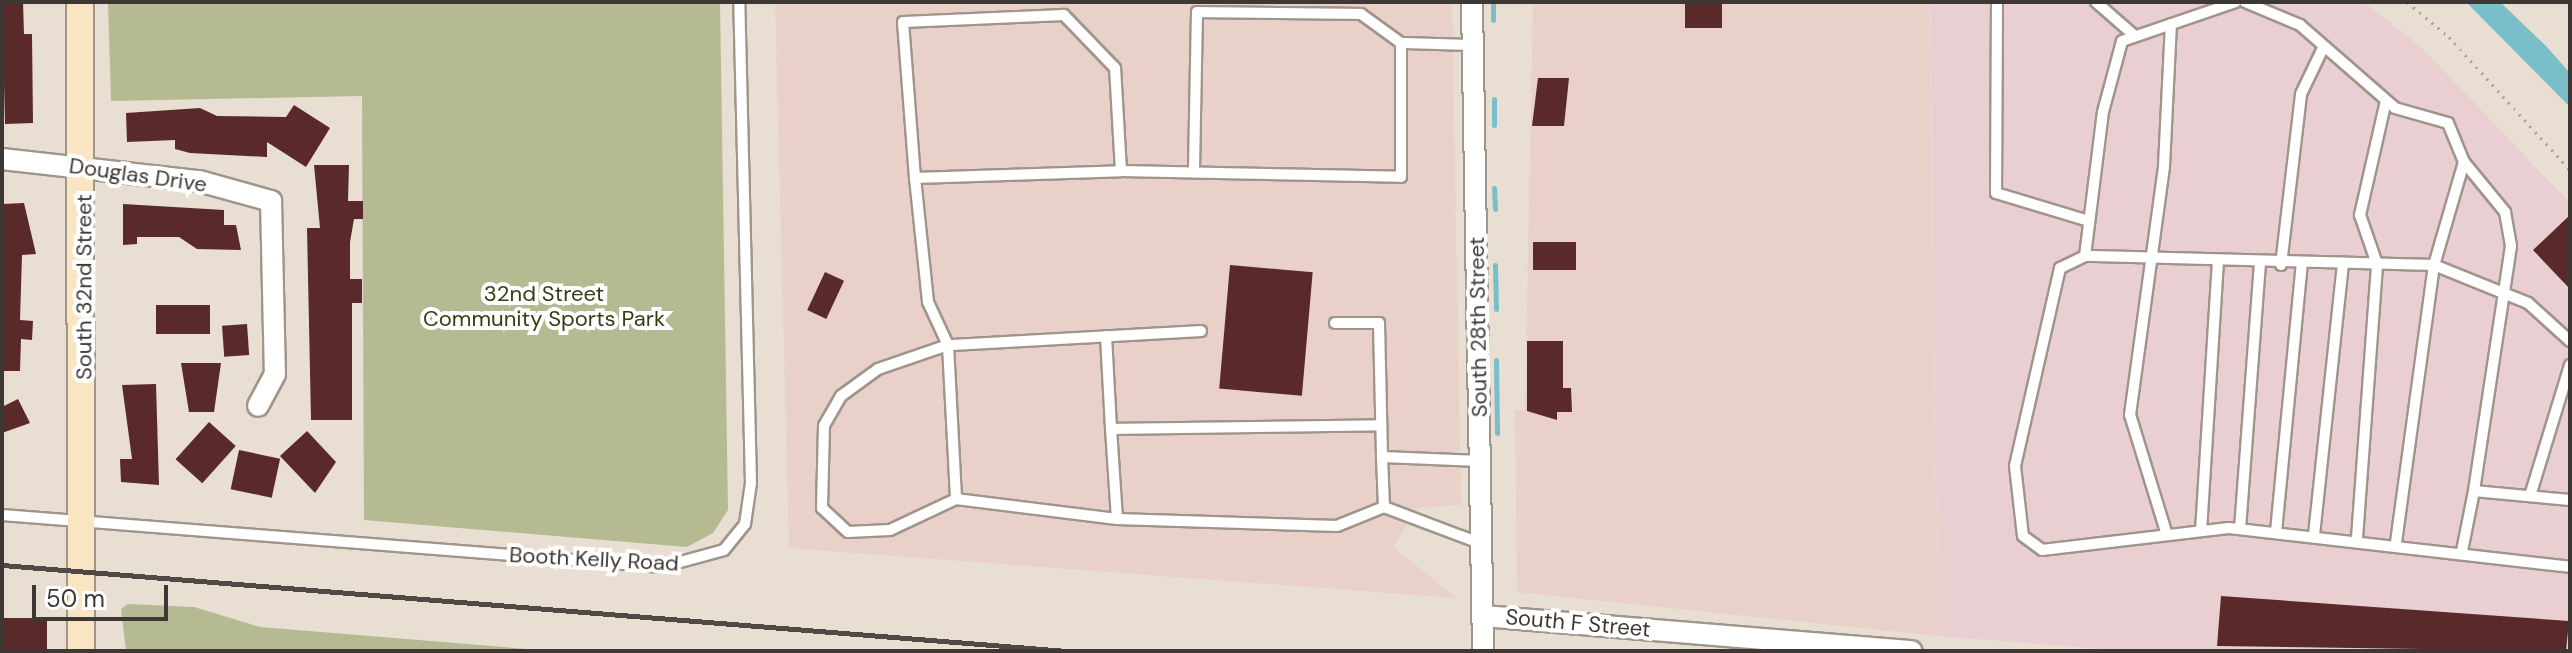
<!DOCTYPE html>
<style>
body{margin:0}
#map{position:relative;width:2572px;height:653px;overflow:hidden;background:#e9ded2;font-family:"DM Sans",sans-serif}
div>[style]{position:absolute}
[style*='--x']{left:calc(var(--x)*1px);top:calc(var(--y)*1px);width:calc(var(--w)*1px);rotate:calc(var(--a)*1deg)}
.commercial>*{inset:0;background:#e9cfd1}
.industrial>*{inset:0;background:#e9d0c9}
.green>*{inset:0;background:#b6ba93}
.water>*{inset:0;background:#7abeca}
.stream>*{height:5px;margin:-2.5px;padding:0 2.5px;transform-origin:2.5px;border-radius:2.5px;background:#7abeca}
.building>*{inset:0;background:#5a2929;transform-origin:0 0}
.path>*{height:3px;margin-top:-1.5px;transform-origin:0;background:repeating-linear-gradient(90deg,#ada49b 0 2px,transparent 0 8px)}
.roads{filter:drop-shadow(2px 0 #a0958b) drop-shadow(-2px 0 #a0958b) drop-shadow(0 2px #a0958b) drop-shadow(0 -2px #a0958b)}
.lane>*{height:10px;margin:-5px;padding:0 5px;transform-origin:5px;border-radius:5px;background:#fff}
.street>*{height:20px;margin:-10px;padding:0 10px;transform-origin:10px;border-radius:10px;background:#fff}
.secondary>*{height:26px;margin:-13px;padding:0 13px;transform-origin:13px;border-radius:13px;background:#fae5c2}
.rail>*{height:5px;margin:-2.5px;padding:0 2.5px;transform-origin:2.5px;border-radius:2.5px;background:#504a46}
span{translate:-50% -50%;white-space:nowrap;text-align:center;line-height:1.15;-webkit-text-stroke:8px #fff;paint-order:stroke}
.street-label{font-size:22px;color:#3d3834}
.park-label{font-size:22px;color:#393c13}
.frame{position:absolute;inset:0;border:4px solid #3d3834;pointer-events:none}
.scale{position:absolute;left:32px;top:585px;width:136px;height:36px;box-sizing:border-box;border:4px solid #3d3834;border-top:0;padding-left:10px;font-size:24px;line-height:28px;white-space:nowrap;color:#3d3834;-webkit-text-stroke:6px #fff;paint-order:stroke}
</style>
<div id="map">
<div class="commercial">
<div style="clip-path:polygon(1930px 2px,2364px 2px,2421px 47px,2570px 203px,2570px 651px,2128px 651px,1938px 636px)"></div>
</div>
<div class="industrial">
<div style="clip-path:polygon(775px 2px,1452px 2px,1461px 505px,1418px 508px,1393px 547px,1457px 598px,789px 548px)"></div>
<div style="clip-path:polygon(1533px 2px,1929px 2px,1938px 636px,1517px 592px,1515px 410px,1525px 410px)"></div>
</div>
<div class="green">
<div style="clip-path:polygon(108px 2px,720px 2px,728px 510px,713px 533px,687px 547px,364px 520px,362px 96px,111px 101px)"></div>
<div style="clip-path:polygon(128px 604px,194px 607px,260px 627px,551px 651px,126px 651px,121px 609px)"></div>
</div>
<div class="water">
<div style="clip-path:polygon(2466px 2px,2500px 2px,2545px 45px,2570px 73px,2570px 107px)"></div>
</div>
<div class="stream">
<div style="--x:1493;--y:2;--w:18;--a:90"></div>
<div style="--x:1494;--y:99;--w:26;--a:90"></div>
<div style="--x:1494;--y:188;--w:21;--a:87"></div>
<div style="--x:1495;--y:265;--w:44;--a:88.7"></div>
<div style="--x:1496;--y:360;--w:73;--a:89.2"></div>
</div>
<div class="building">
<div style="clip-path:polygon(2px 2px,23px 2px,24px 34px,32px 34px,33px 123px,5px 124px)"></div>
<div style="left:1685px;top:2px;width:37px;height:26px"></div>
<div style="clip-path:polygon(1538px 78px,1569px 78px,1564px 126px,1532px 126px)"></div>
<div style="clip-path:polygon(294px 105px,330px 128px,306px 167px,267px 142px,267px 157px,190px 153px,175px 149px,175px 140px,127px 142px,126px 113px,200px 108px,217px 116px,286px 117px)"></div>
<div style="clip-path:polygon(314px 165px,349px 165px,348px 201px,363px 201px,363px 219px,354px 219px,350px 242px,350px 279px,362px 279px,362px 303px,352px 303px,352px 420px,311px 420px,307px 228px,320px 228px)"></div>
<div style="clip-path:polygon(24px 203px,36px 254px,22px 255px,20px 320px,33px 321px,32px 340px,21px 339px,20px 371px,2px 371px,2px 204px)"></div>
<div style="clip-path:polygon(123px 204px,224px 210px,224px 225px,236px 225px,241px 250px,197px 249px,179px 237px,137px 237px,137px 244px,123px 245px)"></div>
<div style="clip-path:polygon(2570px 215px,2570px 289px,2533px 250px)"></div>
<div style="left:1533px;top:242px;width:43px;height:28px"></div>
<div style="left:1230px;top:265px;width:83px;height:124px;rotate:5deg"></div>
<div style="left:825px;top:272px;width:21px;height:42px;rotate:25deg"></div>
<div style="left:210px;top:305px;width:29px;height:54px;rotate:90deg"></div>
<div style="left:247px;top:324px;width:31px;height:25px;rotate:86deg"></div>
<div style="clip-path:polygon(1527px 341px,1563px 341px,1563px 388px,1571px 388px,1572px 412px,1557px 412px,1557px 420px,1527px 411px)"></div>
<div style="clip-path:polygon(181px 363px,221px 363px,214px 412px,189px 412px)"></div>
<div style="clip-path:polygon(156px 384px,159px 485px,121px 482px,120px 459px,132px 459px,122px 385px)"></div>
<div style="clip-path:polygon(18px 399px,30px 423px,2px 433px,2px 407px)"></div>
<div style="left:209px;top:422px;width:36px;height:50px;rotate:42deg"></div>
<div style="clip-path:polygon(307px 431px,336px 462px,315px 493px,280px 456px)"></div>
<div style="left:239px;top:450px;width:42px;height:40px;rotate:12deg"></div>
<div style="clip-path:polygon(2221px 596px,2569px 621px,2566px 651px,2217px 646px)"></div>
<div style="left:4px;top:618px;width:43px;height:32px"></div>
</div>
<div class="path">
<div style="--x:2407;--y:2;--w:55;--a:39.8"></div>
<div style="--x:2449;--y:37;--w:180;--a:47.7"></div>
</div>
<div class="roads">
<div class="lane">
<div style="--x:1997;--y:2;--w:191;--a:90.3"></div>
<div style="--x:1996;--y:193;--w:97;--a:16.8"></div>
<div style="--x:2096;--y:2;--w:52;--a:41.1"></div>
<div style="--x:2245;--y:2;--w:60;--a:22.7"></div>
<div style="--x:2300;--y:25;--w:126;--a:41.1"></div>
<div style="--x:2395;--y:108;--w:55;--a:15.8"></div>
<div style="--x:2448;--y:123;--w:42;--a:67.7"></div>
<div style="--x:2464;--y:162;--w:107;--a:106.2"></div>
<div style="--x:2434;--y:265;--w:280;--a:97.8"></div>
<div style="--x:1401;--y:43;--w:72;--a:1.6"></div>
<div style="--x:2464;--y:162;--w:65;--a:50.6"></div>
<div style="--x:2505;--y:212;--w:35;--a:80"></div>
<div style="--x:2511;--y:246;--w:248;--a:98.6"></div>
<div style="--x:1121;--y:171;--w:280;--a:1.2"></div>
<div style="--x:1401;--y:177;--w:134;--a:-90"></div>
<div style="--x:1401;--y:43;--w:49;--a:-144.1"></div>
<div style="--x:1361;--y:14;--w:164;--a:-179.3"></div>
<div style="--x:1197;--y:12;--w:159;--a:91.1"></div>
<div style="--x:915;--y:178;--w:206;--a:-1.9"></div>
<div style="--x:1121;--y:171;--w:103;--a:-93.3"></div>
<div style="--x:1115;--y:68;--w:74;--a:-133.9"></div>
<div style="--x:1064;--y:15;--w:161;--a:177.5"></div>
<div style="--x:903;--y:22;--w:156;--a:85.6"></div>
<div style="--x:915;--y:178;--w:125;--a:84"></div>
<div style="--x:928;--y:302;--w:47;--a:65.1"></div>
<div style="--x:948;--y:345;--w:74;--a:161.1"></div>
<div style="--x:878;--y:369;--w:46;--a:143.9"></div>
<div style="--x:841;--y:396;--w:34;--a:120"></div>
<div style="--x:824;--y:426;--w:82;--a:91.4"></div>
<div style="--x:822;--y:508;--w:35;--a:43"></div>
<div style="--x:848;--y:532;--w:42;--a:-2.7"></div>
<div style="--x:890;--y:530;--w:73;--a:-25.2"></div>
<div style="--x:2085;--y:256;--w:145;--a:-82.9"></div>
<div style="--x:2103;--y:112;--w:73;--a:-75"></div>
<div style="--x:2122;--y:41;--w:120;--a:-18.9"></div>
<div style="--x:2281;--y:265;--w:172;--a:-83.3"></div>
<div style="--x:2301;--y:94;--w:51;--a:-64.4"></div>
<div style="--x:1335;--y:323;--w:44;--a:0"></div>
<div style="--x:1379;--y:323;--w:134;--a:88.7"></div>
<div style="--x:1382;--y:457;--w:99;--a:2.3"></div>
<div style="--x:1201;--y:331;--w:253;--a:176.8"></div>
<div style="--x:948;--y:345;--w:154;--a:87"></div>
<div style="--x:956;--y:499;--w:162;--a:7.1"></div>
<div style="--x:1117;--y:519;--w:220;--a:1.8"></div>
<div style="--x:1337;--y:526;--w:51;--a:-22"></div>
<div style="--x:1384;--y:507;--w:105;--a:20.7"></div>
<div style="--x:1106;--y:336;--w:93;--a:86.9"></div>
<div style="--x:2570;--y:341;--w:57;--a:-137.9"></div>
<div style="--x:2528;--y:303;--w:101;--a:-158"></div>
<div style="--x:2434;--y:265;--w:349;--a:-178.5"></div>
<div style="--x:2085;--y:256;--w:28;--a:154"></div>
<div style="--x:2060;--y:268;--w:203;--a:102.8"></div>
<div style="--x:2015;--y:466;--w:70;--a:83.5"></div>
<div style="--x:2023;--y:536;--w:24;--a:36"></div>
<div style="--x:2042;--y:550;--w:188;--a:-6.7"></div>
<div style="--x:2229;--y:528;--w:343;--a:6.5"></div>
<div style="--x:1382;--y:457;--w:50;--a:87.7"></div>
<div style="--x:2530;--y:496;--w:137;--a:-73"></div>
<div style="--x:2;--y:515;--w:662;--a:4.5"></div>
<div style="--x:662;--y:567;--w:64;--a:-15.3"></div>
<div style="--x:724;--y:550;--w:33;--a:-51"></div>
<div style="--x:745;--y:524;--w:41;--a:-81.7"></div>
<div style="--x:751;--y:483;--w:481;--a:-91.4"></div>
<div style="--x:1117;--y:519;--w:90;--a:-93.8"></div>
<div style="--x:1111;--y:429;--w:270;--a:-0.8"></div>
<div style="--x:2240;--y:529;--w:264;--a:-85.7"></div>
<div style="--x:2201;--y:531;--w:269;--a:-86.4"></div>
<div style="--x:2276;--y:532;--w:269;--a:-84.5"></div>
<div style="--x:2167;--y:535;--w:126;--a:-107.1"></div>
<div style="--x:2130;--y:415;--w:251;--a:-82.2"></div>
<div style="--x:2164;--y:166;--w:142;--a:-87.2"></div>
<div style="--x:2314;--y:535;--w:274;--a:-83.9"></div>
<div style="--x:2357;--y:538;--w:275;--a:-85.8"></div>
<div style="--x:2377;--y:264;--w:52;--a:-109.1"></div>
<div style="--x:2360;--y:215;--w:117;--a:-77.2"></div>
<div style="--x:2462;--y:551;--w:61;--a:-78.7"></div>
<div style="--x:2474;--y:491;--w:96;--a:5.4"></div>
</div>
<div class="street">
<div style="--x:1472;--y:2;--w:649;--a:89.03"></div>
<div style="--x:2;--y:159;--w:198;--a:6.4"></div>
<div style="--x:199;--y:181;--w:75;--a:15.5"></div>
<div style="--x:271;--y:201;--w:173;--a:88.7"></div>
<div style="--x:275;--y:374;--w:36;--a:118"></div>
<div style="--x:1484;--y:616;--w:429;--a:4.7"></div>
</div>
<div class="secondary">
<div style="--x:80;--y:2;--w:649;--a:89.91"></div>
</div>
</div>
<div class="rail">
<div style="--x:2;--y:565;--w:1068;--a:4.62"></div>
</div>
<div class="street-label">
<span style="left:138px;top:175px;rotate:8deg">Douglas Drive</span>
<span style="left:84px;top:287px;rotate:-90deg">South 32nd Street</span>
<span style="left:1478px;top:327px;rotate:-91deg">South 28th Street</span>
<span style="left:594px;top:559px;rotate:3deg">Booth Kelly Road</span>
<span style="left:1578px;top:623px;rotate:5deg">South F Street</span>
</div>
<div class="park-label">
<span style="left:544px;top:306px">32nd Street<br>Community Sports Park</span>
</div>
<div class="frame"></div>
<div class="scale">50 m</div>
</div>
